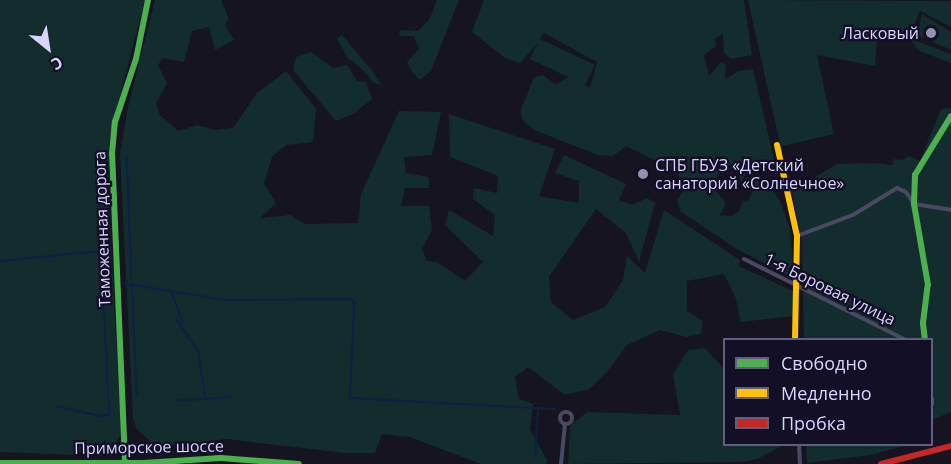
<!DOCTYPE html>
<meta charset="utf-8">
<style>
body{margin:0}
#map{position:relative;width:951px;height:464px;overflow:hidden;background:#161421;font-family:"Open Sans",sans-serif}
div>[style]{position:absolute}
[style*='--x']{left:calc(var(--x)*1px);top:calc(var(--y)*1px);width:calc(var(--w)*1px);rotate:calc(var(--a)*1deg)}
.green>*{inset:0;background:#132c2d}
.stream>*{height:1.5px;margin:-0.75px;padding:0 0.75px;transform-origin:0.75px;border-radius:0.75px;background:#0d2144}
.street>*{height:4px;margin:-2px;padding:0 2px;transform-origin:2px;border-radius:2px;background:#4a4962}
.street>.ring{margin:-2px;padding:0;box-sizing:content-box;background:none;border:4px solid #4a4962;border-radius:50%}
.fast>*{height:6px;margin:-3px;padding:0 3px;transform-origin:3px;border-radius:3px;background:#4caf50}
.slow>*{height:6px;margin:-3px;padding:0 3px;transform-origin:3px;border-radius:3px;background:#ffc107}
.jam>*{height:6px;margin:-3px;padding:0 3px;transform-origin:3px;border-radius:3px;background:#c62828}
.dots>*{width:16px;height:16px;translate:-50% -50%;box-sizing:border-box;border:3px solid #130f26;border-radius:50%}
span{translate:-50% -50%;white-space:nowrap;text-align:center;line-height:1.15;-webkit-text-stroke:4.5px #130f26;paint-order:stroke}
.poi-label{font-size:16px;color:#d9d4ff}
.right{translate:-100% -50%;text-align:right}
.left{translate:0 -50%;text-align:left}
.street-label{font-size:16px;color:#d9d4ff}
.legend{position:absolute;left:723px;top:338px;width:210px;height:108px;box-sizing:border-box;background:#130f26;border:2px solid #625e7d;margin:0;padding:8px 10px;list-style:none;font-size:18px;color:#d9d4ff}
.legend li{display:flex;align-items:center;gap:12px;height:30px}
.legend b{width:30px;border:2px solid #625e7d}
.north{position:absolute;left:18px;top:18px;width:60px;height:60px;-webkit-text-stroke:4px #130f26;paint-order:stroke;rotate:150deg;font-size:16px;font-weight:700;line-height:24px;text-align:center;color:#d9d4ff}
.north::after{content:'';display:block;margin:auto;width:21px;height:27px;background:#d9d4ff;clip-path:polygon(50% 0,100% 100%,50% 72%,0 100%)}
</style>
<div id="map">
<div class="green">
<div style="clip-path:polygon(0 0,145px 0,110px 134px,108px 184px,121px 434px,112px 451px,83px 451px,76px 455px,0 452px)"></div>
<div style="clip-path:polygon(155px 0,221px 0,229px 19px,225px 25px,234px 40px,215px 50px,209px 27px,192px 31px,184px 62px,163px 58px,158px 65px,167px 83px,156px 104px,160px 115px,178px 131px,197px 125px,216px 130px,233px 128px,257px 93px,286px 71px,316px 109px,313px 142px,286px 145px,272px 157px,264px 184px,276px 203px,260px 218px,290px 215px,305px 224px,358px 223px,361px 194px,399px 111px,441px 112px,432px 155px,404px 157px,406px 173px,429px 177px,429px 188px,405px 188px,401px 206px,429px 206px,432px 230px,422px 249px,427px 261px,437px 262px,465px 281px,483px 262px,445px 225px,449px 210px,493px 236px,495px 215px,473px 199px,474px 188px,497px 193px,498px 176px,450px 157px,449px 114px,555px 149px,539px 196px,579px 203px,579px 181px,555px 173px,564px 155px,626px 184px,619px 200px,632px 205px,647px 198px,655px 203px,639px 262px,626px 233px,596px 209px,549px 277px,551px 302px,573px 320px,605px 307px,623px 280px,627px 256px,645px 273px,664px 210px,740px 260px,739px 266px,793px 291px,793px 316px,741px 322px,736px 299px,724px 274px,687px 281px,687px 311px,703px 321px,701px 334px,687px 337px,660px 330px,627px 345px,607px 372px,589px 389px,565px 395px,528px 367px,515px 377px,519px 399px,533px 404px,530px 429px,548px 462px,545px 464px,481px 464px,410px 437px,382px 434px,375px 453px,345px 453px,227px 439px,175px 445px,153px 444px,136px 428px,133px 418px,120px 154px,128px 107px)"></div>
<div style="clip-path:polygon(437px 0,459px 0,431px 71px,420px 80px,412px 72px,407px 62px,419px 49px,414px 36px,399px 36px,400px 30px,418px 31px,429px 20px)"></div>
<div style="clip-path:polygon(evenodd,484px 0,744px 0,752px 55px,731px 59px,724px 53px,723px 33px,715px 39px,716px 46px,704px 55px,709px 76px,721px 62px,726px 65px,725px 80px,738px 71px,753px 69px,775px 164px,749px 167px,741px 182px,734px 164px,723px 168px,715px 178px,717px 192px,726px 203px,720px 215px,731px 216px,739px 211px,743px 201px,749px 200px,758px 176px,767px 181px,780px 201px,790px 229px,794px 279px,735px 248px,681px 212px,677px 201px,683px 190px,677px 171px,626px 146px,613px 156px,598px 155px,534px 130px,524px 122px,520px 112px,534px 77px,543px 75px,556px 85px,568px 77px,530px 59px,538px 43px,520px 63px,505px 58px,472px 32px,484px 0,544px 33px,597px 62px,590px 88px,585px 85px,595px 65px,540px 39px,544px 33px)"></div>
<div style="clip-path:polygon(748px 0,951px 1px,951px 27px,920px 11px,909px 38px,951px 54px,951px 63px,920px 51px,909px 39px,877px 36px,875px 66px,817px 55px,834px 134px,783px 146px,780px 144px)"></div>
<div style="clip-path:polygon(922px 14px,951px 32px,951px 50px,917px 35px)"></div>
<div style="clip-path:polygon(342px 35px,374px 73px,382px 86px,373px 82px,364px 71px,347px 57px,337px 38px)"></div>
<div style="clip-path:polygon(311px 52px,333px 68px,347px 65px,357px 81px,366px 82px,372px 99px,353px 114px,336px 121px,293px 70px,296px 57px)"></div>
<div style="clip-path:polygon(951px 108px,951px 412px,932px 420px,932px 340px,804px 339px,802px 241px,792px 191px,837px 164px,874px 163px,892px 165px,894px 159px,902px 160px,909px 156px,920px 161px,941px 109px)"></div>
<div style="clip-path:polygon(705px 348px,724px 369px,724px 444px,784px 445px,757px 459px,742px 462px,568px 464px,570px 426px,587px 412px,680px 415px,673px 374px,688px 350px)"></div>
<div style="clip-path:polygon(806px 445px,806px 444px,907px 445px,871px 455px,807px 463px)"></div>
</div>
<div class="stream">
<div style="--x:127;--y:156;--w:240;--a:87.6"></div>
<div style="--x:0;--y:261;--w:101;--a:-5.7"></div>
<div style="--x:104;--y:281;--w:11;--a:5"></div>
<div style="--x:122;--y:283;--w:104;--a:9.4"></div>
<div style="--x:225;--y:300;--w:127;--a:-0.5"></div>
<div style="--x:352;--y:299;--w:5;--a:53"></div>
<div style="--x:355;--y:303;--w:95;--a:93"></div>
<div style="--x:350;--y:398;--w:205;--a:3.1"></div>
<div style="--x:172;--y:292;--w:33;--a:70"></div>
<div style="--x:176;--y:318;--w:41;--a:55.9"></div>
<div style="--x:199;--y:352;--w:48;--a:81.5"></div>
<div style="--x:206;--y:399;--w:24;--a:-5"></div>
<div style="--x:179;--y:400;--w:26;--a:-2"></div>
<div style="--x:56;--y:406;--w:45;--a:12.8"></div>
<div style="--x:100;--y:416;--w:9;--a:-6"></div>
<div style="--x:109;--y:415;--w:266;--a:-92.6"></div>
<div style="--x:535;--y:457;--w:48;--a:-86.4"></div>
</div>
<div class="street">
<div style="--x:797;--y:236;--w:60;--a:-20.6"></div>
<div style="--x:853;--y:215;--w:52;--a:-31.5"></div>
<div style="--x:897;--y:188;--w:10;--a:24"></div>
<div style="--x:906;--y:192;--w:14;--a:56"></div>
<div style="--x:914;--y:204;--w:37;--a:9"></div>
<div style="--x:744;--y:259;--w:181;--a:26.6"></div>
<div style="--x:932;--y:399;--w:5;--a:90"></div>
<div class="ring" style="left:560px;top:412px;width:8px;height:8px"></div>
<div style="--x:799;--y:444;--w:20;--a:87"></div>
<div style="--x:561;--y:464;--w:40;--a:-84.3"></div>
</div>
<div class="fast">
<div style="--x:925;--y:340;--w:17;--a:-97"></div>
<div style="--x:923;--y:323;--w:38;--a:-83"></div>
<div style="--x:928;--y:285;--w:82;--a:-99.8"></div>
<div style="--x:914;--y:204;--w:29;--a:-88"></div>
<div style="--x:915;--y:175;--w:69;--a:-58.6"></div>
<div style="--x:125;--y:462;--w:308;--a:-92.4"></div>
<div style="--x:112;--y:154;--w:32;--a:-85"></div>
<div style="--x:115;--y:122;--w:66;--a:-71.6"></div>
<div style="--x:136;--y:59;--w:60;--a:-78.5"></div>
<div style="--x:0;--y:463;--w:144;--a:0"></div>
<div style="--x:144;--y:463;--w:77;--a:-3.7"></div>
<div style="--x:221;--y:458;--w:78;--a:4.4"></div>
</div>
<div class="slow">
<div style="--x:777;--y:145;--w:93;--a:77.6"></div>
<div style="--x:797;--y:236;--w:104;--a:91.1"></div>
</div>
<div class="jam">
<div style="--x:881;--y:464;--w:72;--a:-14.4"></div>
</div>
<div class="dots">
<div style="left:931px;top:33px;background:#9591b1"></div>
<div style="left:643px;top:174px;background:#9591b1"></div>
</div>
<div class="poi-label">
<span class="right" style="left:919px;top:33px">Ласковый</span>
<span class="left" style="left:655px;top:174px">СПБ ГБУЗ «Детский<br>санаторий «Солнечное»</span>
</div>
<div class="street-label">
<span style="left:102px;top:229px;rotate:-92deg">Таможенная дорога</span>
<span style="left:830px;top:289px;rotate:26deg">1-я Боровая улица</span>
<span style="left:149px;top:447px;rotate:-1deg">Приморское шоссе</span>
</div>
<ul class="legend">
<li><b style="height:8px;background:#4caf50"></b>Свободно</li>
<li><b style="height:8px;background:#ffc107"></b>Медленно</li>
<li><b style="height:8px;background:#c62828"></b>Пробка</li>
</ul>
<div class="north">С</div>
</div>
